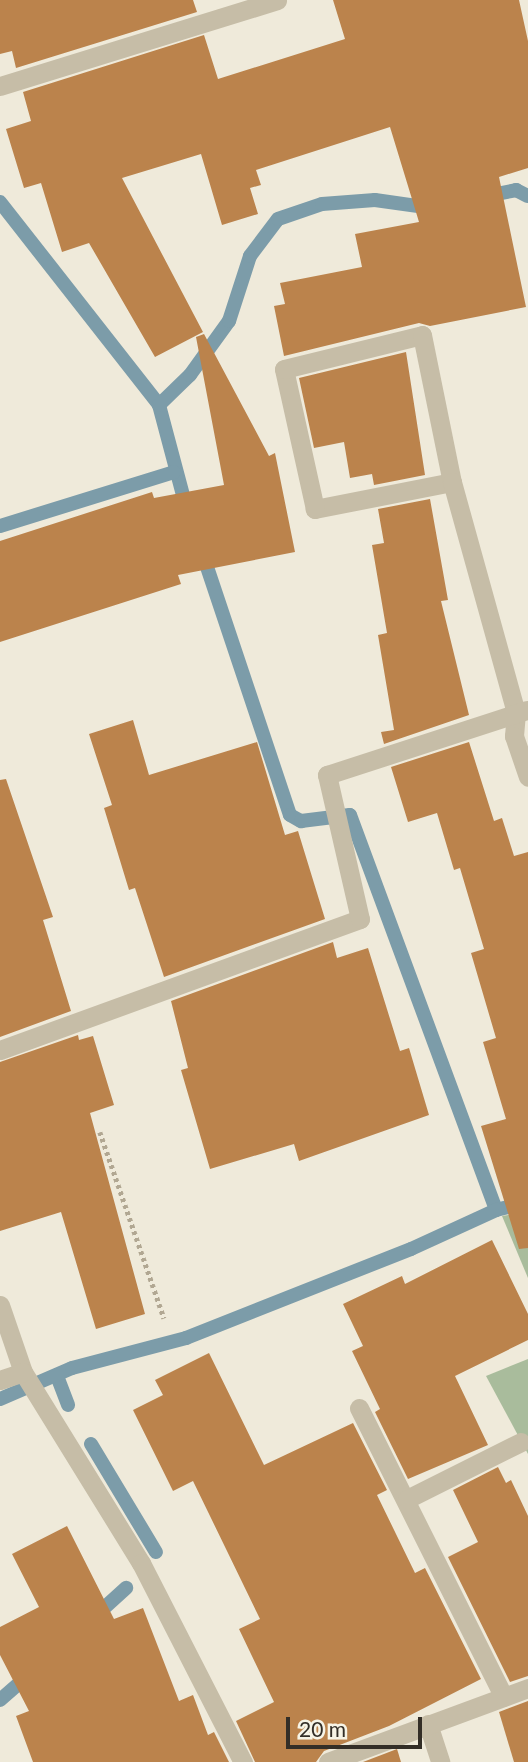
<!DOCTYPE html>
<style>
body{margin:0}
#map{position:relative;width:528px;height:1762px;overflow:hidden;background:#efeada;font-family:Lato,sans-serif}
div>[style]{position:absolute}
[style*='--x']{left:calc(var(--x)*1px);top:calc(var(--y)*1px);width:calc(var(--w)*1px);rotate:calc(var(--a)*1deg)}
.green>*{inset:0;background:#a9bc9c}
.stream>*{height:14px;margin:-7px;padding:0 7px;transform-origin:7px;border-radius:7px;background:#7c9ca9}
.building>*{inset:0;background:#bb834c}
.path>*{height:4.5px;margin-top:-2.25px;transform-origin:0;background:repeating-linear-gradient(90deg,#b1a792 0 3.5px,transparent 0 7px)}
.minor>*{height:19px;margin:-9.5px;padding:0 9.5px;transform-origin:9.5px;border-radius:9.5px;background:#c6bda7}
span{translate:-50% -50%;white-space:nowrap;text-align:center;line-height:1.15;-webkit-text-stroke:7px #f7f4e6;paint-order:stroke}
.scale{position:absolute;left:286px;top:1717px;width:136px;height:32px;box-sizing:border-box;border:4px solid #332e27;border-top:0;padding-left:9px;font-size:21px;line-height:24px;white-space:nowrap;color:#332e27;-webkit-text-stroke:5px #f7f4e6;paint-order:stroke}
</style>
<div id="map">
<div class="green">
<div style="clip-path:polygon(528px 1212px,528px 1278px,502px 1216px)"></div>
<div style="clip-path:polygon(528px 1359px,528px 1454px,486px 1376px)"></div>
</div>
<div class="stream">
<div style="--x:486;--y:196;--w:31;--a:-11"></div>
<div style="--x:516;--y:190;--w:13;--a:27"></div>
<div style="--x:0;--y:202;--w:258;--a:51.9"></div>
<div style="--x:159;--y:405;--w:109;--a:75.1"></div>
<div style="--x:159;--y:405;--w:43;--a:-44.1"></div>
<div style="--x:190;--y:375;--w:67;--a:-54.2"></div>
<div style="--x:229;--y:321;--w:68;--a:-72.1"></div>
<div style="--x:250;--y:256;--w:46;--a:-52.9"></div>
<div style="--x:278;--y:219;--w:46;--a:-18.8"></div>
<div style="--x:322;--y:204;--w:53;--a:-4.3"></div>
<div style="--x:375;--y:200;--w:58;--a:8"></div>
<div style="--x:0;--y:526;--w:182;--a:-17.2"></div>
<div style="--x:202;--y:552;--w:277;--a:71.5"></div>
<div style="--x:290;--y:815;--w:13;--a:29"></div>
<div style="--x:301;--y:821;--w:49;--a:-7"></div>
<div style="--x:350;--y:815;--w:421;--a:69.7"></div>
<div style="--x:496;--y:1210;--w:33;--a:-14"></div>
<div style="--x:57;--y:1376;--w:31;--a:69"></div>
<div style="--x:0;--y:1399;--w:78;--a:-23.3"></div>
<div style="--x:72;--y:1368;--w:118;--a:-14.7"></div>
<div style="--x:186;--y:1338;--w:242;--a:-21.6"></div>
<div style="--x:411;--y:1249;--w:94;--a:-24.6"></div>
<div style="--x:91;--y:1444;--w:126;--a:59"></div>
<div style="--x:93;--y:1618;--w:45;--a:-42.3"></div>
<div style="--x:0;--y:1700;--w:41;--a:-41.1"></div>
</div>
<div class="building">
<div style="clip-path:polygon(0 0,193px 0,197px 12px,16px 68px,12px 51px,0 54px)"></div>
<div style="clip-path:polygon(333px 0,519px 0,528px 41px,528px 168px,499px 177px,526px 307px,430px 326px,419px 323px,284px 356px,274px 306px,285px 304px,280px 283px,362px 267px,355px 234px,419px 222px,390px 127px,256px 170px,261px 185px,250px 188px,258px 214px,222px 225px,201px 154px,122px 178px,203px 332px,155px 357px,89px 243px,62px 252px,41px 183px,24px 188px,6px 129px,31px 121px,23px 92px,204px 35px,218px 79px,345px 39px)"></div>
<div style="clip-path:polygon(204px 334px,269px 456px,275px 453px,295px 552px,178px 575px,181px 584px,0 642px,0 541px,152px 492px,154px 498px,224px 485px,196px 337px)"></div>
<div style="clip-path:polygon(406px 352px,425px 475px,374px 485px,372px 474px,350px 478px,344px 442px,314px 448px,299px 378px)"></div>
<div style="clip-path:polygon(430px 499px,448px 600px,441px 601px,469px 715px,384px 744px,381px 732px,394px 730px,378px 635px,387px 633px,372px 545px,384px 543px,378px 509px)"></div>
<div style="clip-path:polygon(133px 720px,149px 775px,257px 742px,285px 835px,298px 831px,325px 919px,164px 977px,135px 888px,129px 890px,104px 808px,112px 805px,89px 734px)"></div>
<div style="clip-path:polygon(469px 742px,494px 821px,502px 818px,514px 856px,528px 852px,528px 1248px,519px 1249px,481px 1126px,506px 1119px,483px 1042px,496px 1038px,471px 953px,484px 949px,460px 868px,454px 870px,437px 813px,408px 822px,391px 767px)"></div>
<div style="clip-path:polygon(6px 779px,53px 917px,43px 920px,71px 1011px,0 1037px,0 780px)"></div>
<div style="clip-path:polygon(333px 942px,337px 958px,368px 948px,400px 1051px,409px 1048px,429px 1115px,299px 1161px,294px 1144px,210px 1169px,181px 1070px,188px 1068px,171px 1001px)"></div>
<div style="clip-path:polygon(78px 1035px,79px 1040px,93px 1036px,114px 1105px,90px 1113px,145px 1314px,96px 1329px,61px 1212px,0 1231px,0 1062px)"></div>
<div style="clip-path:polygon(492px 1240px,528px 1314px,528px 1340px,455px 1376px,488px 1445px,408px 1479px,375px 1412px,380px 1409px,352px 1351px,363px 1346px,343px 1304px,402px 1276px,405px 1284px)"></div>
<div style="clip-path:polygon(209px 1353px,264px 1465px,353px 1423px,387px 1490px,377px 1495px,415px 1573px,425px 1568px,481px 1679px,389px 1726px,324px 1751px,316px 1762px,255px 1762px,236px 1721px,274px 1702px,239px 1629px,260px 1619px,193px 1481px,173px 1491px,133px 1410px,163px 1395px,155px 1380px)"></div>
<div style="clip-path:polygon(498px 1467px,506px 1483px,511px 1480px,528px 1516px,528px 1676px,510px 1682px,448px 1557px,478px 1542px,453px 1490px)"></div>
<div style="clip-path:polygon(67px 1526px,114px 1619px,143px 1608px,179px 1701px,193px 1695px,208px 1735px,214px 1732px,229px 1762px,33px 1762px,16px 1716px,29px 1711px,0 1655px,0 1627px,39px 1607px,12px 1554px)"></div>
<div style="clip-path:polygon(528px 1701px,528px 1762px,514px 1762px,499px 1712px)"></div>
<div style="clip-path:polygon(397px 1749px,401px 1762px,363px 1762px)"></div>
</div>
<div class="path">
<div style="--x:100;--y:1132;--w:197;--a:71"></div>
</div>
<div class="minor">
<div style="--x:0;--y:86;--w:290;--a:-17.2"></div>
<div style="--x:452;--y:482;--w:140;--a:168.9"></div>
<div style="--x:315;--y:509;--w:143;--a:-102.5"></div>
<div style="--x:284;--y:369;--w:142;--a:-13.8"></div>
<div style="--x:422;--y:335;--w:150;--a:78.5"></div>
<div style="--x:452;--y:482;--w:240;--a:74.5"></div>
<div style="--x:516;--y:713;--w:23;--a:95"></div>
<div style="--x:514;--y:736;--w:43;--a:71.1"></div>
<div style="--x:0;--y:1050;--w:383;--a:-20"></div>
<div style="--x:360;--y:919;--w:148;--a:-102.9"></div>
<div style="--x:327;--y:775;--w:210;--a:-18"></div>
<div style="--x:0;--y:1305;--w:71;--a:71.1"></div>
<div style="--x:23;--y:1372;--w:225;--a:58.3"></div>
<div style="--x:141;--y:1563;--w:224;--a:62.9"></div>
<div style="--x:0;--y:1380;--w:24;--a:-19"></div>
<div style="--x:359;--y:1408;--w:323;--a:63.4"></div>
<div style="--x:407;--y:1499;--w:127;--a:-26.6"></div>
<div style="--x:428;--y:1724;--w:40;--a:72"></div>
<div style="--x:328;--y:1762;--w:213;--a:-20.3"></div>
</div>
<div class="scale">20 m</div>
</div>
